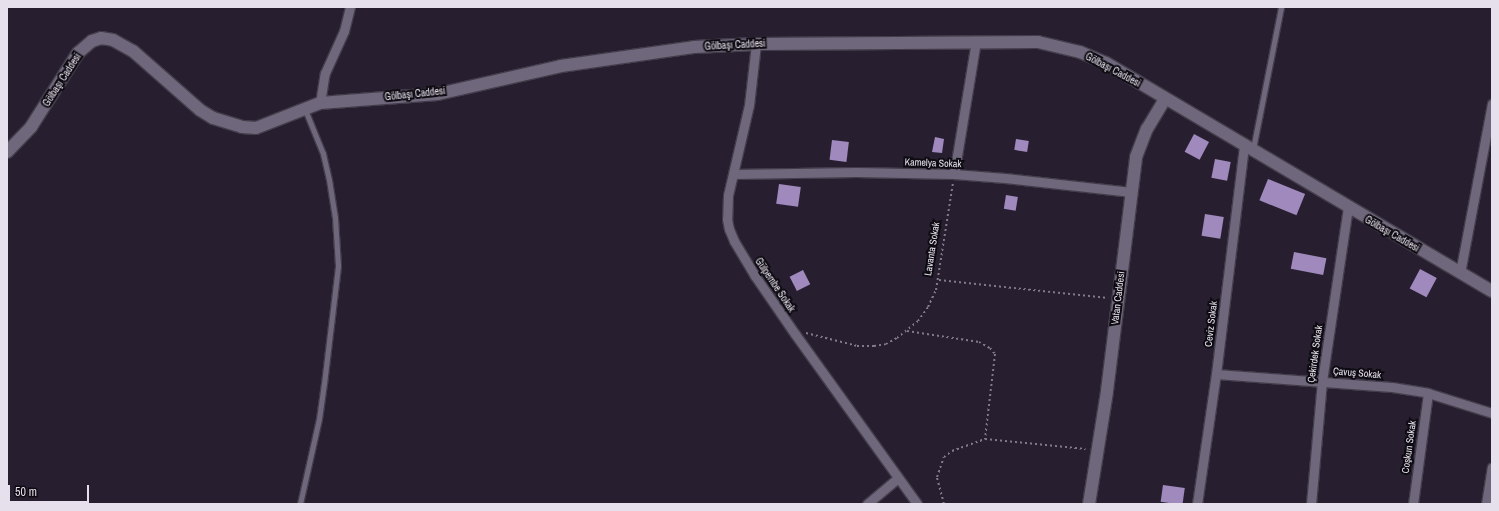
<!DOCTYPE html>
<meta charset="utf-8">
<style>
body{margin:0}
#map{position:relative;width:1499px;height:511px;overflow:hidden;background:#271f30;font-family:"Archivo Narrow",sans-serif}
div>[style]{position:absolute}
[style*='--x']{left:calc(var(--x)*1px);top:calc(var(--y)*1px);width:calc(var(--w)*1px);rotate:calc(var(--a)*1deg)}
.building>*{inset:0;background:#9f89bd;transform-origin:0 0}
.path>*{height:2px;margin-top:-1px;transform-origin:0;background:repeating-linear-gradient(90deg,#817a89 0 2px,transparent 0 5px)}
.roads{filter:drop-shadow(1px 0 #433d4b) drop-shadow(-1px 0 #433d4b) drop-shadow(0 1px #433d4b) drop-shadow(0 -1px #433d4b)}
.service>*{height:4.5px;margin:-2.25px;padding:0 2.25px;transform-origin:2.25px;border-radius:2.25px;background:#6f677b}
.minor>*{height:9px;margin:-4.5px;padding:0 4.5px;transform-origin:4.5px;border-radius:4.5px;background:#6f677b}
.tertiary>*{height:12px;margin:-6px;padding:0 6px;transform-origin:6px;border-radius:6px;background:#6f677b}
span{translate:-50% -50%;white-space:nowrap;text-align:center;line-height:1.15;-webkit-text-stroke:4px #0e0b12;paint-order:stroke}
.street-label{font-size:10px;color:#e5e0ec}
.frame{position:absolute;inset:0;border:8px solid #e5e0ec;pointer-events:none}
.scale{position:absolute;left:8px;top:485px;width:81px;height:18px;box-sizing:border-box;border:2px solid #e5e0ec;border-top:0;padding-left:5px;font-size:12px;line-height:14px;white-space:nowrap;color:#e5e0ec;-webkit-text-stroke:3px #0e0b12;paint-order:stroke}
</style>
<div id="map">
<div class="building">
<div style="left:1194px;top:134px;width:17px;height:20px;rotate:28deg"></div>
<div style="clip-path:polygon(935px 137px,944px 139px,942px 153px,932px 152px)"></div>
<div style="left:1016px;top:139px;width:13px;height:11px;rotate:9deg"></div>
<div style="left:832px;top:140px;width:17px;height:20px;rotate:7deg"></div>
<div style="left:1215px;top:159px;width:16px;height:19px;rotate:11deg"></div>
<div style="left:1268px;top:179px;width:40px;height:23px;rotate:22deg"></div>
<div style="left:779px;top:184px;width:22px;height:20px;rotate:8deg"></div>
<div style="left:1006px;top:195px;width:12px;height:14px;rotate:9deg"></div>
<div style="left:1205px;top:214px;width:19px;height:22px;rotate:9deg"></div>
<div style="left:1294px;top:252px;width:33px;height:17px;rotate:11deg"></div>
<div style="left:1420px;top:269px;width:19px;height:22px;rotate:28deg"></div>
<div style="left:803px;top:270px;width:16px;height:15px;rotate:63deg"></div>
<div style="left:1163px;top:485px;width:22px;height:17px;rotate:8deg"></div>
</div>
<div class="path">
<div style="--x:939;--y:280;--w:170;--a:6.1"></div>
<div style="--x:907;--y:331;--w:73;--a:8.7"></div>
<div style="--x:979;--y:342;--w:13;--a:29"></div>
<div style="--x:990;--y:348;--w:8;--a:50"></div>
<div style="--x:995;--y:354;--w:86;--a:96.7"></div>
<div style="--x:985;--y:439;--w:101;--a:5.7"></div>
<div style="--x:806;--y:333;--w:53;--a:14.3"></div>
<div style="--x:857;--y:346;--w:17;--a:0"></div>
<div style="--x:874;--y:346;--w:12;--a:-9"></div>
<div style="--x:886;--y:344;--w:13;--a:-29"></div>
<div style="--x:897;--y:338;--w:27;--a:-39"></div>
<div style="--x:918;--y:321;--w:17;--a:-54"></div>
<div style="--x:928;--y:307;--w:19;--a:-65"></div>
<div style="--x:936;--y:290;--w:108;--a:-81"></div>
<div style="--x:944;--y:504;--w:28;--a:-105"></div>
<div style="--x:937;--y:477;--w:21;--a:-71"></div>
<div style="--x:944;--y:457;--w:10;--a:-37"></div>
<div style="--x:952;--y:451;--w:35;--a:-20"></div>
</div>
<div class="roads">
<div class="service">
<div style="--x:1253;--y:149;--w:145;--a:-78.8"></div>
<div style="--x:300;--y:504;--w:87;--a:-77.4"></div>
<div style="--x:319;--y:419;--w:35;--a:-82"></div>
<div style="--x:324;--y:384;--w:119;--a:-83.2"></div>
<div style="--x:338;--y:266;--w:48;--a:-93.6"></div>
<div style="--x:335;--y:218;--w:38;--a:-99"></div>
<div style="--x:329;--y:180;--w:27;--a:-103"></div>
<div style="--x:323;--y:154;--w:48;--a:-112.2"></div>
</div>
<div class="minor">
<div style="--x:756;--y:44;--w:61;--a:96.5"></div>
<div style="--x:749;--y:105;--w:92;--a:103.1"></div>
<div style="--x:728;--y:195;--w:24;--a:92"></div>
<div style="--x:727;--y:219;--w:10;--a:79"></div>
<div style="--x:729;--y:229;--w:13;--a:67"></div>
<div style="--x:734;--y:241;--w:41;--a:59"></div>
<div style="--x:755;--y:276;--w:70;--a:55.4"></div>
<div style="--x:795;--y:334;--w:209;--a:54.3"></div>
<div style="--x:320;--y:103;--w:30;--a:-81"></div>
<div style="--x:325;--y:73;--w:46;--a:-65.7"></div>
<div style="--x:344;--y:31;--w:25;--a:-76"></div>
<div style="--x:733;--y:174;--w:123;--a:-0.9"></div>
<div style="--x:856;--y:172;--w:98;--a:1.2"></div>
<div style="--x:954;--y:174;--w:51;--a:4.5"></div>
<div style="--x:1005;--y:178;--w:127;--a:6.3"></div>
<div style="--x:954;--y:174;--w:135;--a:-80.6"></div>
<div style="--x:1460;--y:273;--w:172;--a:-79.3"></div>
<div style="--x:1216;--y:374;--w:176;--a:4.2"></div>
<div style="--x:1392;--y:387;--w:36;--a:9"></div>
<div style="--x:1428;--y:393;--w:67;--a:17.4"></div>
<div style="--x:867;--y:504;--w:40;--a:-40"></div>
<div style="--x:1197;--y:504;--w:131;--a:-81.7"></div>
<div style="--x:1216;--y:374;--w:230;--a:-83"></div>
<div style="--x:1311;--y:504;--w:123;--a:-84.9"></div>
<div style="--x:1322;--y:381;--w:176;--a:-81.5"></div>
<div style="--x:1413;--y:504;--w:112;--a:-82.3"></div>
<div style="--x:1486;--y:504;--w:37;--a:-81"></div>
</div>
<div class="tertiary">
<div style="--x:7;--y:152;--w:35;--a:-46"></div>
<div style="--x:31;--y:127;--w:88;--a:-57.6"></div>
<div style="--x:78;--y:53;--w:18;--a:-41"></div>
<div style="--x:92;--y:41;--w:9;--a:-18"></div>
<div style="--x:101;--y:38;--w:12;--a:9"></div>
<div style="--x:113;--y:40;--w:23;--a:29"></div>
<div style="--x:133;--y:51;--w:89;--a:41.4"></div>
<div style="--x:200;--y:110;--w:15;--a:32"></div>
<div style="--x:213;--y:118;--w:30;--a:17"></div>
<div style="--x:242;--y:127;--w:14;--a:4"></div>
<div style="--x:256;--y:128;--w:69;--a:-21.3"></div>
<div style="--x:320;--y:103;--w:118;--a:-4.4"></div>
<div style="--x:438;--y:94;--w:126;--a:-12.8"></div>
<div style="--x:561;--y:66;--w:134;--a:-8.1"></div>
<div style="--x:694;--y:47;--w:62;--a:-2.8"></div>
<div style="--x:756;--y:44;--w:282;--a:-0.4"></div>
<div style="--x:1038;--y:42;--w:43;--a:13.4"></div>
<div style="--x:1080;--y:52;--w:28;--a:23"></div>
<div style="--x:1106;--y:63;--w:448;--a:30.6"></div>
<div style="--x:1089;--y:504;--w:114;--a:-80.9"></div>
<div style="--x:1107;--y:391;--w:236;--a:-82.9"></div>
<div style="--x:1136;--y:157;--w:30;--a:-69"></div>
<div style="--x:1147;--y:129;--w:35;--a:-59"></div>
</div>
</div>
<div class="street-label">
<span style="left:735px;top:45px;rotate:-3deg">Gölbaşı Caddesi</span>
<span style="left:1113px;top:70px;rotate:28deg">Gölbaşı Caddesi</span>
<span style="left:62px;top:80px;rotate:-57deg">Gölbaşı Caddesi</span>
<span style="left:415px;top:94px;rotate:-6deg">Gölbaşı Caddesi</span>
<span style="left:933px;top:163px;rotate:2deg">Kamelya Sokak</span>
<span style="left:1392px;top:234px;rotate:30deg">Gölbaşı Caddesi</span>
<span style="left:932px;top:249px;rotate:-81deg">Lavanta Sokak</span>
<span style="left:775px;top:285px;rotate:56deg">Gülpembe Sokak</span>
<span style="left:1118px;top:298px;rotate:-83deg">Vatan Caddesi</span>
<span style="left:1211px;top:324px;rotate:-83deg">Ceviz Sokak</span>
<span style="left:1315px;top:354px;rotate:-82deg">Çekirdek Sokak</span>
<span style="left:1357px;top:373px;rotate:5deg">Çavuş Sokak</span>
<span style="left:1409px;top:447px;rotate:-82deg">Coşkun Sokak</span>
</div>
<div class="frame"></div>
<div class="scale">50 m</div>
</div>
